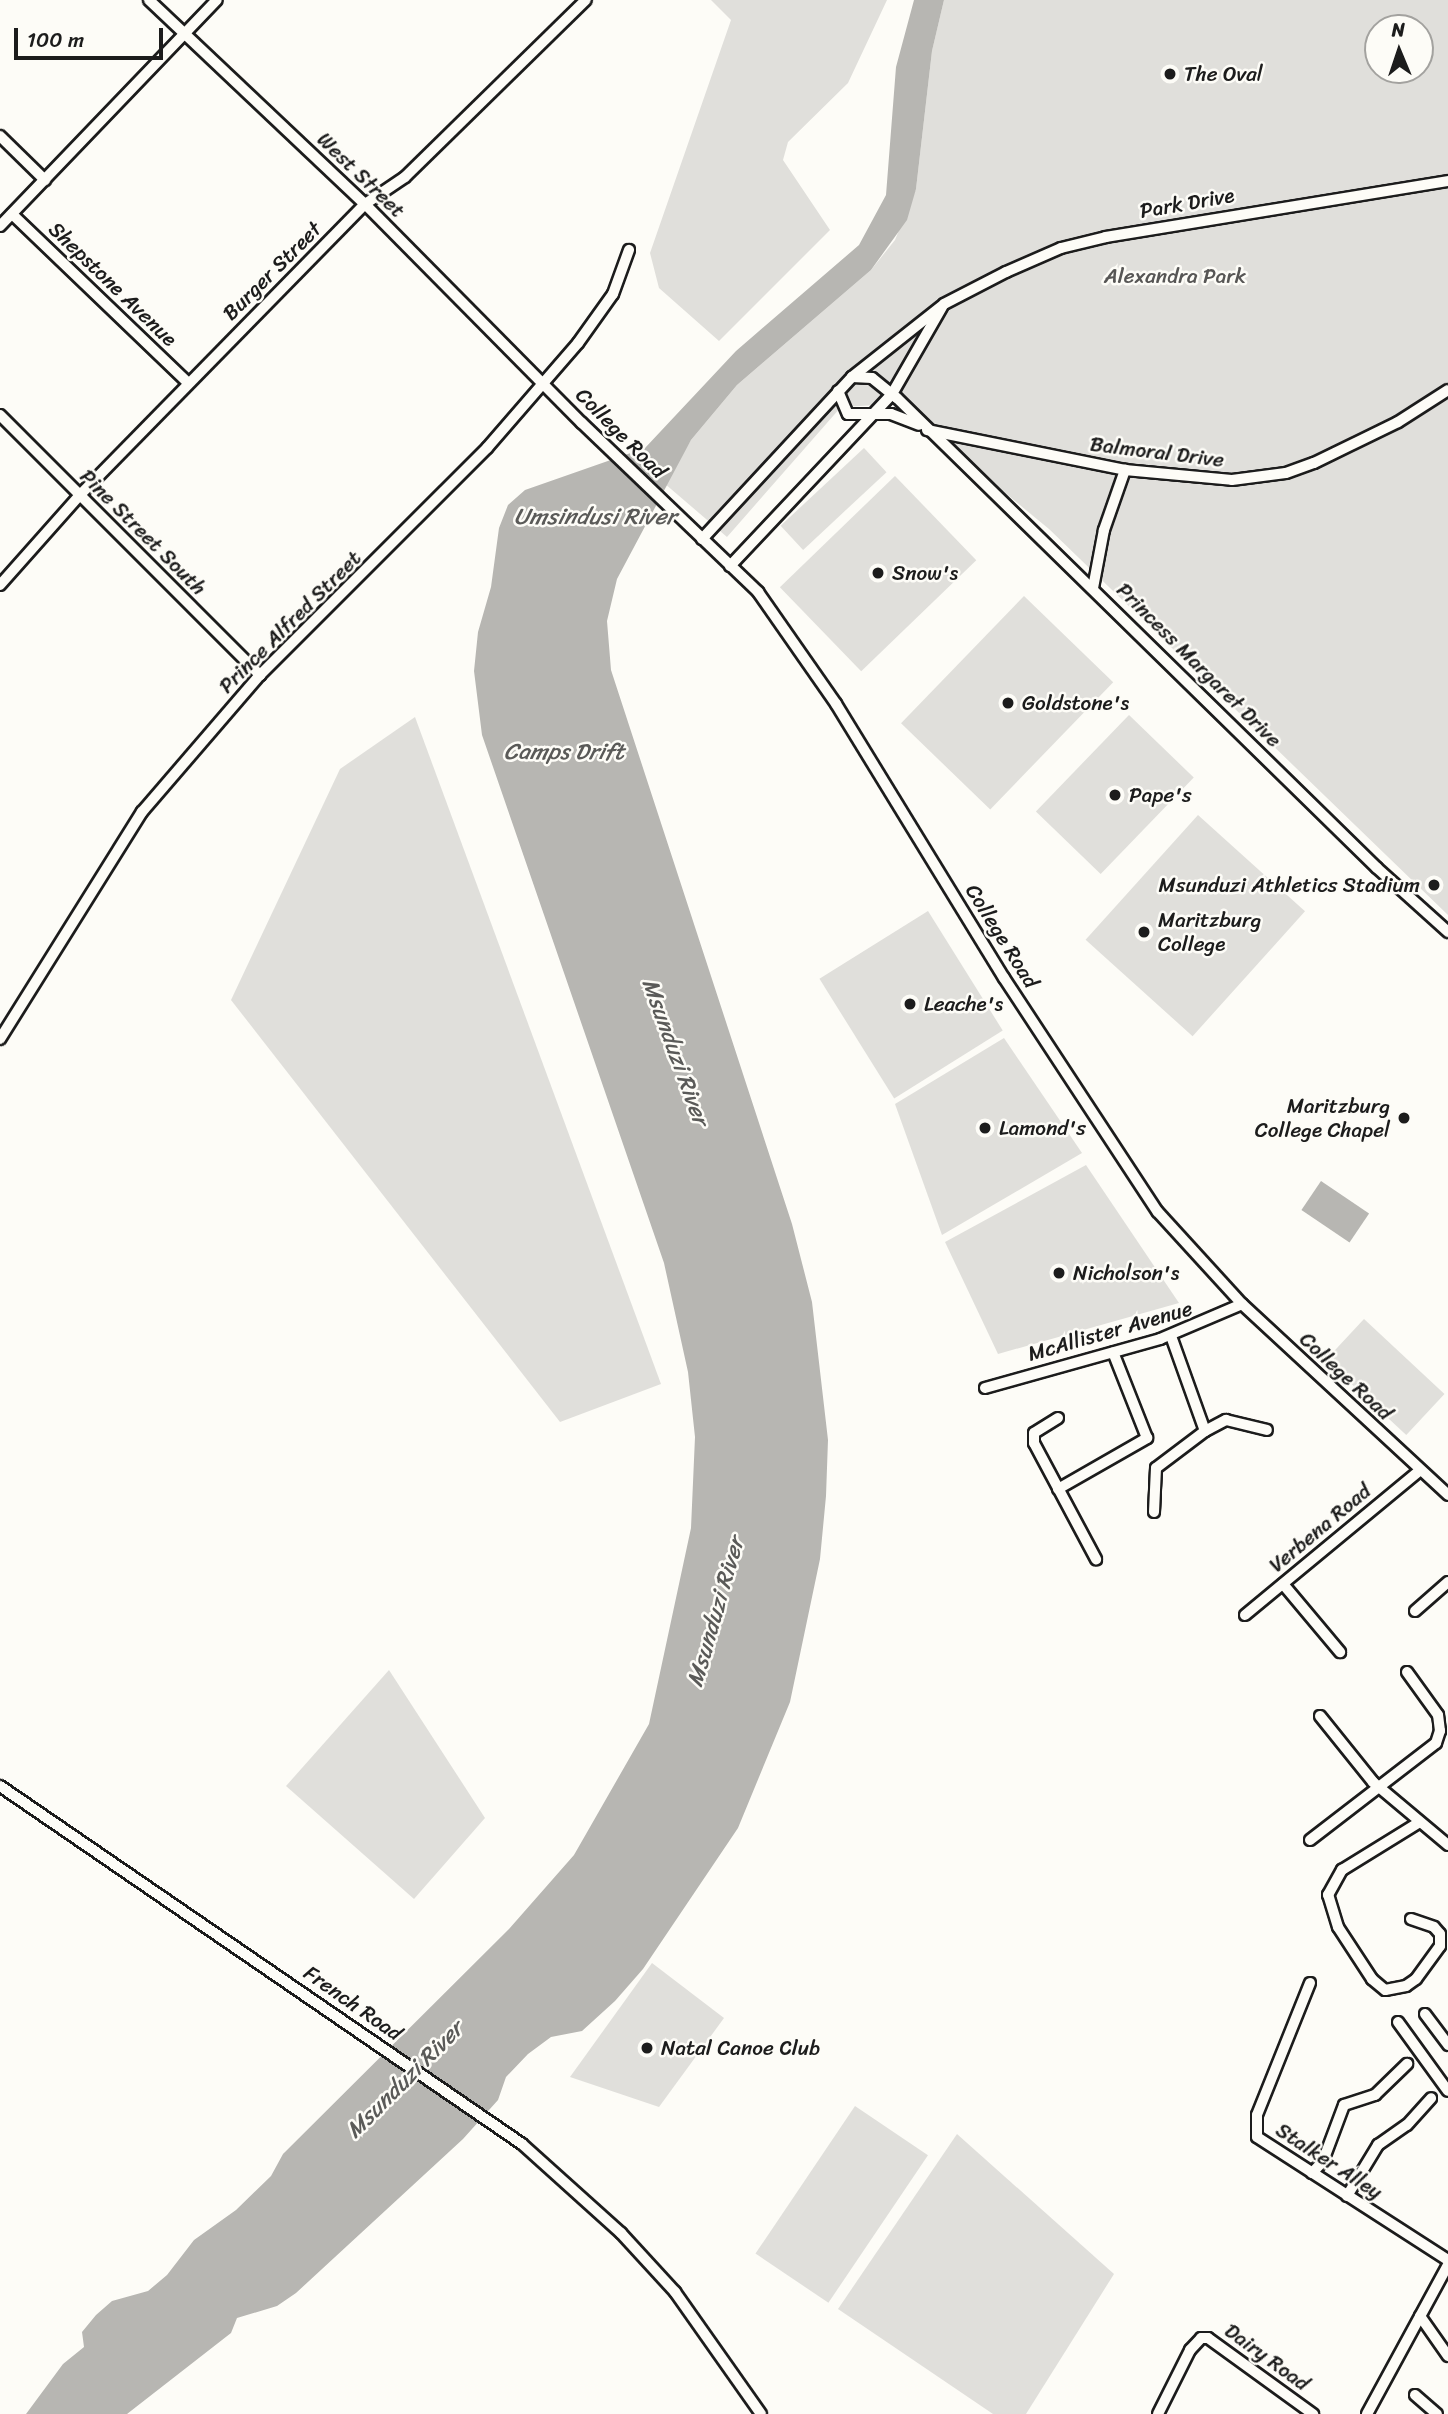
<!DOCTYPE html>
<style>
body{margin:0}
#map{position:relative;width:1448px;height:2414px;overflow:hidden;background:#fdfcf7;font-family:Sriracha,sans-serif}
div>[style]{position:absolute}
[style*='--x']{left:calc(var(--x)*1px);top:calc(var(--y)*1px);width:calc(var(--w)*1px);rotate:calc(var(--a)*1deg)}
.green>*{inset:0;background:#e0dfdb;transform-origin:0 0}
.water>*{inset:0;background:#b7b6b2;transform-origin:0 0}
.roads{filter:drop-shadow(2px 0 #1c1c1c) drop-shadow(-2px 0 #1c1c1c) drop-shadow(0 2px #1c1c1c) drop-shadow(0 -2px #1c1c1c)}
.minor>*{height:10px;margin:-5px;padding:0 5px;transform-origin:5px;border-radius:5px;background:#fdfcf7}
.dots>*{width:19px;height:19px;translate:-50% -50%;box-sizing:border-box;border:4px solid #fdfcf7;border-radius:50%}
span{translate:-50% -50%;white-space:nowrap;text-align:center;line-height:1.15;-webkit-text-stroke:5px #fdfcf7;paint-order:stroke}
.poi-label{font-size:21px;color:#1c1c1c}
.left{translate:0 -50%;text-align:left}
.right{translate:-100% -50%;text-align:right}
.street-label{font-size:21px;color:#1c1c1c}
.park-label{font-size:21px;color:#575655}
.water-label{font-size:23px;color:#5a5a58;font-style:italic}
.north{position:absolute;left:1364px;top:14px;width:70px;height:70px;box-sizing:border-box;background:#fdfcf7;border:2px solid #a3a29f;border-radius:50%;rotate:358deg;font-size:19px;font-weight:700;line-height:28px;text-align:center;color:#1c1c1c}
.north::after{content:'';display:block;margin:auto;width:24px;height:32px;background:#1c1c1c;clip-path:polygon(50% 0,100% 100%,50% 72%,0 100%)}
.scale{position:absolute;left:14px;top:28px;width:149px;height:32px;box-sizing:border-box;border:4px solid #1c1c1c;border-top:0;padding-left:9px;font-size:21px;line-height:24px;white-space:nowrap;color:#1c1c1c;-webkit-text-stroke:5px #fdfcf7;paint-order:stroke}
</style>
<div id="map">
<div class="green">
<div style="clip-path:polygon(711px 0,887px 0,848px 83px,788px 142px,783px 160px,830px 230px,719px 341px,659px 288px,650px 253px,731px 20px)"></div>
<div style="clip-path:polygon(evenodd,944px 0,1448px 0,1448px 915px,1049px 529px,897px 404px,841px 407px,727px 537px,664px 483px,691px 440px,737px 385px,871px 270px,895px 240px,916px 189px,932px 51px,944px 0,1378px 28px,1420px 28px,1420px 70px,1378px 70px,1378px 28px)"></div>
<div style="left:864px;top:448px;width:33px;height:114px;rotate:47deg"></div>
<div style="left:895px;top:476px;width:117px;height:160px;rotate:46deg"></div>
<div style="left:1024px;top:596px;width:124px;height:177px;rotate:44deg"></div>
<div style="left:1129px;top:715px;width:90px;height:134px;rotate:44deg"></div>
<div style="clip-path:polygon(415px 717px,661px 1384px,560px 1422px,231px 1000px,340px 769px)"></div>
<div style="left:1198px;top:815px;width:144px;height:168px;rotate:42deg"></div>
<div style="left:928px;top:911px;width:141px;height:128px;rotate:58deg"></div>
<div style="clip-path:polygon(1004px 1038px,1082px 1153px,942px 1235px,895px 1104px)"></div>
<div style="clip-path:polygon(1086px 1165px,1179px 1303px,998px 1354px,945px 1242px)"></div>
<div style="left:1364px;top:1319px;width:110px;height:56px;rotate:43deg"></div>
<div style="clip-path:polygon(389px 1670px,485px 1818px,414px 1899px,286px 1786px)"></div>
<div style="clip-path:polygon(652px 1963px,724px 2018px,659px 2107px,570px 2077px)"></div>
<div style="left:855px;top:2106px;width:88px;height:178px;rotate:34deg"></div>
<div style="clip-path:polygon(957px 2134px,1114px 2274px,1026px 2414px,993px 2414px,838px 2309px)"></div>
</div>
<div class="water">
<div style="clip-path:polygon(914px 0,944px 0,932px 51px,916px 189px,907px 220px,871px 270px,737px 385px,691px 440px,617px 579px,607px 621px,611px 670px,792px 1224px,812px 1302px,828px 1440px,826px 1496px,820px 1559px,790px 1702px,738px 1828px,643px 1969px,615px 2001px,582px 2031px,551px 2037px,528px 2054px,506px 2077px,498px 2100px,463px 2139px,296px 2293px,277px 2306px,237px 2318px,231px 2333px,127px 2414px,26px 2414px,63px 2364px,84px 2347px,82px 2332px,96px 2315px,112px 2301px,148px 2291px,167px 2275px,194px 2240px,236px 2210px,271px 2176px,283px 2154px,509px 1929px,574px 1855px,649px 1724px,691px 1528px,695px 1437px,688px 1372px,664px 1263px,482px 735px,474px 671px,478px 632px,491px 587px,499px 528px,508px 505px,525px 490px,645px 448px,736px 351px,859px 245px,886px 195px,896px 67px)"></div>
<div style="left:1321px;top:1181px;width:58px;height:35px;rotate:34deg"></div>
</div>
<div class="roads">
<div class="minor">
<div style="--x:149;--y:0;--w:297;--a:43.4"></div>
<div style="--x:365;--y:204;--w:308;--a:45.3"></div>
<div style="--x:582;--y:423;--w:244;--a:43.8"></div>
<div style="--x:758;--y:592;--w:136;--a:55.1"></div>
<div style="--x:836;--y:704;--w:321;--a:58.5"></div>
<div style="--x:1004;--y:978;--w:280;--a:56.7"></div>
<div style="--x:1158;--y:1212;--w:125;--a:47.6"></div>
<div style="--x:1242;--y:1304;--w:281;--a:42.8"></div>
<div style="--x:0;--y:136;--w:63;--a:44.4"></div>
<div style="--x:12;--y:214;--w:244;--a:43.8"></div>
<div style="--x:0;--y:226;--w:313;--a:-46.2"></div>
<div style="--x:852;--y:377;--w:20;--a:3"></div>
<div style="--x:872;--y:378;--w:32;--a:39"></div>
<div style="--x:897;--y:398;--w:672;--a:44.4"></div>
<div style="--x:1377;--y:868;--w:96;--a:42"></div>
<div style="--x:838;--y:391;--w:25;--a:67"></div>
<div style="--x:848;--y:414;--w:43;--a:0"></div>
<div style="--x:891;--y:414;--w:30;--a:21"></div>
<div style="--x:0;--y:415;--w:368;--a:45"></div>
<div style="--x:927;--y:430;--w:202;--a:11.4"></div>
<div style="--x:1125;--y:470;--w:107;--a:5.3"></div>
<div style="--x:1232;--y:480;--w:54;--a:-7.4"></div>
<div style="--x:1286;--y:473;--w:30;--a:-20"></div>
<div style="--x:1314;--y:463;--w:93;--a:-26"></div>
<div style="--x:1398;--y:422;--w:59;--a:-32.6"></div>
<div style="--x:702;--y:539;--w:221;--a:-47.2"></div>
<div style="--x:852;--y:377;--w:117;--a:-38.4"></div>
<div style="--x:944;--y:304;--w:70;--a:-27.3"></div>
<div style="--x:1006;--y:272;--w:60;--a:-23.6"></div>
<div style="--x:1061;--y:248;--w:46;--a:-13.7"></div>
<div style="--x:1106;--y:237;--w:347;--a:-9.3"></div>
<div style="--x:730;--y:566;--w:236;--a:-46.7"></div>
<div style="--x:892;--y:394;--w:100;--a:-60.1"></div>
<div style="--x:0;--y:585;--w:119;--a:-48.4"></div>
<div style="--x:79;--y:496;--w:409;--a:-45.6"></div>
<div style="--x:365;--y:204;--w:48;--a:-34"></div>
<div style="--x:405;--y:177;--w:253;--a:-44.4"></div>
<div style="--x:1093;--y:588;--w:59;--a:-79.3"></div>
<div style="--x:1104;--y:530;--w:64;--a:-70.7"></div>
<div style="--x:0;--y:1039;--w:268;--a:-58"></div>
<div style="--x:142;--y:812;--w:181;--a:-49.3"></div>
<div style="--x:260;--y:675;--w:321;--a:-45"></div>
<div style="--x:487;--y:448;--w:139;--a:-49.1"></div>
<div style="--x:578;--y:343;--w:60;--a:-54.5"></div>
<div style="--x:613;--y:294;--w:47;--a:-70"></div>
<div style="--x:985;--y:1388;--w:182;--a:-15.6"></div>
<div style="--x:1160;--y:1339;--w:89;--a:-23.1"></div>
<div style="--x:1058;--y:1418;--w:28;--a:148"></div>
<div style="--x:1034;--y:1433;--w:10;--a:90"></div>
<div style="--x:1034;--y:1443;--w:132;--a:61.9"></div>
<div style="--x:1205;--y:1431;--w:24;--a:-28"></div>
<div style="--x:1226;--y:1420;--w:42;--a:13.7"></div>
<div style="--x:1058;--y:1489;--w:103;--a:-29.8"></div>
<div style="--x:1147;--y:1438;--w:92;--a:-111.6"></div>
<div style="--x:1154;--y:1512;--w:44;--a:-87.4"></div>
<div style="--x:1156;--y:1468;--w:61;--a:-37.1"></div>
<div style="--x:1205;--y:1431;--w:101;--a:-109.7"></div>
<div style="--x:1283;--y:1584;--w:89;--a:50"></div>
<div style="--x:1415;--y:1611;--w:44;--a:-41.3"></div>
<div style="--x:1245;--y:1615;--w:227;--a:-39.6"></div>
<div style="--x:1320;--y:1716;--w:85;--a:51.2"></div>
<div style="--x:1373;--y:1782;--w:98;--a:40"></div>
<div style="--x:0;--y:1786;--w:633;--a:34.44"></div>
<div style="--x:522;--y:2144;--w:133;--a:42"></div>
<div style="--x:621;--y:2233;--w:80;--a:47.5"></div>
<div style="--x:675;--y:2292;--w:149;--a:54.8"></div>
<div style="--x:1310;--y:1840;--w:159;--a:-37.6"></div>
<div style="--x:1436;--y:1743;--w:13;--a:-72"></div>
<div style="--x:1440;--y:1731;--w:16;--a:-97"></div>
<div style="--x:1438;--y:1715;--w:53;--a:-125.8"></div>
<div style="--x:1411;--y:1919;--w:24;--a:19"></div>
<div style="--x:1434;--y:1927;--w:9;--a:49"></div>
<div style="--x:1440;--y:1934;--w:12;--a:90"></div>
<div style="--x:1440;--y:1946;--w:41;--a:126"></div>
<div style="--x:1416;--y:1979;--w:12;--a:145"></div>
<div style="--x:1406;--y:1986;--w:21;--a:169"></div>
<div style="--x:1385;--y:1990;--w:17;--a:-140"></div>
<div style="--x:1372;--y:1979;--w:62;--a:-123.2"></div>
<div style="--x:1338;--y:1927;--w:34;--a:-107"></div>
<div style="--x:1328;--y:1895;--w:29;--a:-61"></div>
<div style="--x:1342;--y:1870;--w:89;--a:-31.7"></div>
<div style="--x:1310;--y:1983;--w:142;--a:111.9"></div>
<div style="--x:1257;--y:2115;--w:22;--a:90"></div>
<div style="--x:1257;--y:2137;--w:227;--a:32.8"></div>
<div style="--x:1425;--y:2014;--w:39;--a:53"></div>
<div style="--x:1398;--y:2022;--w:85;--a:54.1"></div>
<div style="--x:1312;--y:2173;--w:16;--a:-47"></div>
<div style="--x:1323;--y:2161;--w:60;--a:-69.4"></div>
<div style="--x:1344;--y:2105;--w:33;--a:-18"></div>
<div style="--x:1375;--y:2095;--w:45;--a:-44.1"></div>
<div style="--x:1347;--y:2196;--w:60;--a:-58.7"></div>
<div style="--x:1378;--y:2145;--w:35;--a:-35"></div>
<div style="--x:1407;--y:2125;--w:36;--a:-48"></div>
<div style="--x:1420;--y:2316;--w:49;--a:55"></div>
<div style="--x:1415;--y:2395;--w:29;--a:41"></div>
<div style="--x:1158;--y:2414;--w:72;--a:-63.4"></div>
<div style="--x:1190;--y:2350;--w:16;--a:-47"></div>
<div style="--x:1201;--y:2338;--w:7;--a:0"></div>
<div style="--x:1208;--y:2338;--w:130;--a:35.9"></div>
<div style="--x:1367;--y:2414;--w:170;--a:-61.5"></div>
</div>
</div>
<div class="dots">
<div style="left:1170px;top:74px;background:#1c1c1c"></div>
<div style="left:878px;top:573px;background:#1c1c1c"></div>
<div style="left:1008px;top:703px;background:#1c1c1c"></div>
<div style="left:1115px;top:795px;background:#1c1c1c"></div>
<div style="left:1434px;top:885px;background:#1c1c1c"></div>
<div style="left:1144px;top:932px;background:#1c1c1c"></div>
<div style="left:910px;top:1004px;background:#1c1c1c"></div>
<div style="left:1404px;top:1118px;background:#1c1c1c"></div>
<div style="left:985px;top:1128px;background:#1c1c1c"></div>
<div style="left:1059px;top:1273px;background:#1c1c1c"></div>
<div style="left:647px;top:2048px;background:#1c1c1c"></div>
</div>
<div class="poi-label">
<span class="left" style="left:1184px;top:74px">The Oval</span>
<span class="left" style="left:892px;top:573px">Snow's</span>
<span class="left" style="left:1022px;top:703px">Goldstone's</span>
<span class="left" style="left:1129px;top:795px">Pape's</span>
<span class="right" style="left:1420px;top:885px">Msunduzi Athletics Stadium</span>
<span class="left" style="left:1158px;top:932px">Maritzburg<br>College</span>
<span class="left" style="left:924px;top:1004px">Leache's</span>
<span class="right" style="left:1390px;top:1118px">Maritzburg<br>College Chapel</span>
<span class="left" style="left:999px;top:1128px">Lamond's</span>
<span class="left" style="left:1073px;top:1273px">Nicholson's</span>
<span class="left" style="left:661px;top:2048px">Natal Canoe Club</span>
</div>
<div class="street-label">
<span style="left:361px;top:175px;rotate:44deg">West Street</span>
<span style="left:1187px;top:203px;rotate:-10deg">Park Drive</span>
<span style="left:272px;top:271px;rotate:-45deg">Burger Street</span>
<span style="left:113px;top:284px;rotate:44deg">Shepstone Avenue</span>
<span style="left:621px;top:433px;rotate:45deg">College Road</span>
<span style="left:1157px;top:452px;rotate:7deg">Balmoral Drive</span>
<span style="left:143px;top:532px;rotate:45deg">Pine Street South</span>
<span style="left:290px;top:622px;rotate:-45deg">Prince Alfred Street</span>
<span style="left:1199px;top:665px;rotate:45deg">Princess Margaret Drive</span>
<span style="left:1002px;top:936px;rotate:58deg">College Road</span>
<span style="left:1110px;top:1331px;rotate:-16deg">McAllister Avenue</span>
<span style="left:1346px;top:1376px;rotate:43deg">College Road</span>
<span style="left:1320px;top:1528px;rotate:-40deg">Verbena Road</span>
<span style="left:353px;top:2003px;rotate:35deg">French Road</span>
<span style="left:1329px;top:2161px;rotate:33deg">Stalker Alley</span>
<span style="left:1267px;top:2357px;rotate:36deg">Dairy Road</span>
</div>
<div class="park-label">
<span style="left:1175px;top:276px">Alexandra Park</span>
</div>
<div class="water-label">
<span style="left:595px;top:517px">Umsindusi River</span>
<span style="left:564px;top:752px">Camps Drift</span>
<span style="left:675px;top:1052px;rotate:70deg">Msunduzi River</span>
<span style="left:716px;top:1612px;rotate:-74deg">Msunduzi River</span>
<span style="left:405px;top:2080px;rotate:-45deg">Msunduzi River</span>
</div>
<div class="north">N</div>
<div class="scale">100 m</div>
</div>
